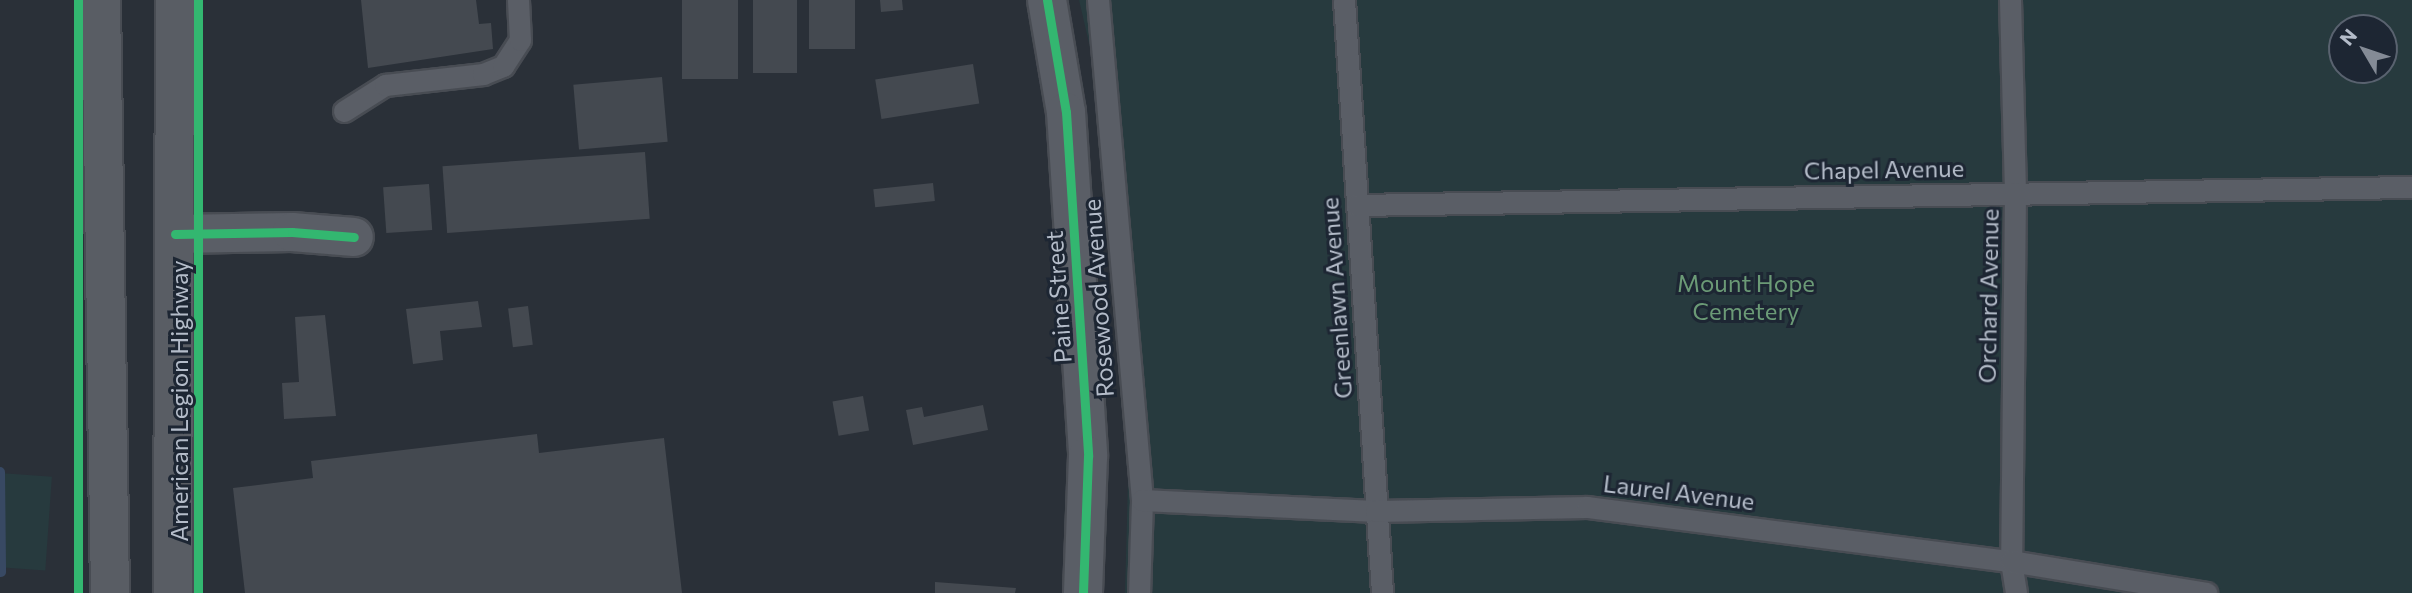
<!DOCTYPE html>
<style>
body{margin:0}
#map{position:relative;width:2412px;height:593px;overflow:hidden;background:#2a3038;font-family:Commissioner,sans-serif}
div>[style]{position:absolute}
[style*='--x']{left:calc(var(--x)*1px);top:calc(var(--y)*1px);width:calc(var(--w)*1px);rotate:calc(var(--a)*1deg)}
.green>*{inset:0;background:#273a3e;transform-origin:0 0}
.stream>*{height:10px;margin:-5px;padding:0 5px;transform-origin:5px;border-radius:5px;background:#384963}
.building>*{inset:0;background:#444950;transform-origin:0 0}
.roads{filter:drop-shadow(2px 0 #484c53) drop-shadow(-2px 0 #484c53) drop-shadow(0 2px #484c53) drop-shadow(0 -2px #484c53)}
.lane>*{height:21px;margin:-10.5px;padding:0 10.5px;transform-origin:10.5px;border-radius:10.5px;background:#5a5e66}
.street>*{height:38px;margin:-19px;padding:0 19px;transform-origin:19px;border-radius:19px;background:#5a5e66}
.secondary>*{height:38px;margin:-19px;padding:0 19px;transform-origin:19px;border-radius:19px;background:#595d64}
.cycleway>*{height:9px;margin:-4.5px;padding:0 4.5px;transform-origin:4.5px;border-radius:4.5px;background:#33b770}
span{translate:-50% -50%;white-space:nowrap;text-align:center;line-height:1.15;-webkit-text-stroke:6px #1d2633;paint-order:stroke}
.street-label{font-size:24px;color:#b4bcc9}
.park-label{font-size:24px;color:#6b9a76}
.north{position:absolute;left:2328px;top:14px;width:70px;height:70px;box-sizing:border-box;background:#1d2633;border:2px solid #59626f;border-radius:50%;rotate:309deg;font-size:19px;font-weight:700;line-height:28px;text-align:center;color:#b4bcc9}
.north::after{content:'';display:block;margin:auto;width:24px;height:32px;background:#848b96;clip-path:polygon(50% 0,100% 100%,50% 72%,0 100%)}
</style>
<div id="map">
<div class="green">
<div style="clip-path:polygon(evenodd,1079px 0,2412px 0,2412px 593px,1125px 593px,1129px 443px,1095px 69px,1079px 0,2342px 28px,2384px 28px,2384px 70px,2342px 70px,2342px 28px)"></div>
<div style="left:0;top:473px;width:52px;height:94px;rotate:4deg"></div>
</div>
<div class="stream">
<div style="--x:0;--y:472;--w:100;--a:89.4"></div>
</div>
<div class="building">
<div style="clip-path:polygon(361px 0,476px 0,479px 24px,491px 23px,493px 49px,368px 68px)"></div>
<div style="left:682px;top:0;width:56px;height:79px"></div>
<div style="left:753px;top:0;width:44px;height:73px"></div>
<div style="left:809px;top:0;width:46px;height:49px"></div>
<div style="clip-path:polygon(880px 0,902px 0,903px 10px,881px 12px)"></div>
<div style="left:973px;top:64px;width:40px;height:99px;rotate:81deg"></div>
<div style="left:662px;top:77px;width:65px;height:89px;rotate:85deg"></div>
<div style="left:645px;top:152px;width:67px;height:203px;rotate:86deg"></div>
<div style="left:933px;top:183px;width:18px;height:60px;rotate:84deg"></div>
<div style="left:429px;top:184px;width:46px;height:46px;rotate:86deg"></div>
<div style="clip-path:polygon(478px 301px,482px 327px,440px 331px,443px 360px,413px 364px,406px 309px)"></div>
<div style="left:528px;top:306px;width:39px;height:20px;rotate:83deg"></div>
<div style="clip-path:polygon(325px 315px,336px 416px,284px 419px,282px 383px,299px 382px,295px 317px)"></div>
<div style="left:863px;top:396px;width:35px;height:31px;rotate:80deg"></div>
<div style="clip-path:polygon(983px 405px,988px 430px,913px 445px,906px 410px,922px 407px,924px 417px)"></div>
<div style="clip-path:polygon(537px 434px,539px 453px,664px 438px,682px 593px,245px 593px,233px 488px,313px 478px,311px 461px)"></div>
<div style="clip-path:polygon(935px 582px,1016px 588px,1015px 593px,935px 593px)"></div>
</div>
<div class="roads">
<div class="lane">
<div style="--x:1098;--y:0;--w:502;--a:84.97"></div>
<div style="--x:1142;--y:500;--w:93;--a:91.8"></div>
<div style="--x:1344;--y:0;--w:594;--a:86.33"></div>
<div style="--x:2010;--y:0;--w:193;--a:88.5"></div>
<div style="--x:2015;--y:193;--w:368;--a:90.6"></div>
<div style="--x:2011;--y:561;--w:32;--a:81"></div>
<div style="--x:344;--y:111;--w:49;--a:-32.4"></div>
<div style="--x:385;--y:85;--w:99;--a:-6.4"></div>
<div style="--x:483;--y:74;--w:22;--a:-22"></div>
<div style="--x:503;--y:66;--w:31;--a:-57"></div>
<div style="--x:520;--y:40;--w:40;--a:-92.9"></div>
<div style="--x:1357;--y:205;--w:1055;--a:-0.98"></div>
<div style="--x:1142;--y:500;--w:234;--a:2.7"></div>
<div style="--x:1376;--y:511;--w:211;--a:-1.1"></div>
<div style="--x:1587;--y:507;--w:427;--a:7.3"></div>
<div style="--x:2011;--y:561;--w:198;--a:9.3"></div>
</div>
<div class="street">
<div style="--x:1047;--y:0;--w:114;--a:80.4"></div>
<div style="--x:1066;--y:112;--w:345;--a:86.3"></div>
<div style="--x:1088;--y:456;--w:137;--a:92.1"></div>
<div style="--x:175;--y:234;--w:117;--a:-1"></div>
<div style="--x:292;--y:232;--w:62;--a:4.6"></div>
</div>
<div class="secondary">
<div style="--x:101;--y:0;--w:593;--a:89.13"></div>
<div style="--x:173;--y:593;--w:593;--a:-89.81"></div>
</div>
</div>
<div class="cycleway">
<div style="--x:78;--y:0;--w:593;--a:90"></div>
<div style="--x:1047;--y:0;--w:114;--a:80.4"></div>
<div style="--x:1066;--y:112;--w:345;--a:86.3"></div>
<div style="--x:1088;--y:456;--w:137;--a:92.1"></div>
<div style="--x:175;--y:234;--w:117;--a:-1"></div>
<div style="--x:292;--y:232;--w:62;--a:4.6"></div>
<div style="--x:198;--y:593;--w:593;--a:-90"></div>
</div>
<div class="street-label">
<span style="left:1884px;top:169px;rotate:-1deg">Chapel Avenue</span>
<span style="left:1988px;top:296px;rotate:-89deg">Orchard Avenue</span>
<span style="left:1058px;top:297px;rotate:-94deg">Paine Street</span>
<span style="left:1098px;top:298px;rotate:-94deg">Rosewood Avenue</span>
<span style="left:1336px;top:298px;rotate:-94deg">Greenlawn Avenue</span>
<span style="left:179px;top:401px;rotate:-90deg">American Legion Highway</span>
<span style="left:1679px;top:492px;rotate:7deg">Laurel Avenue</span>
</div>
<div class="park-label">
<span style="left:1746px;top:297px">Mount Hope<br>Cemetery</span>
</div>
<div class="north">N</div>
</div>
